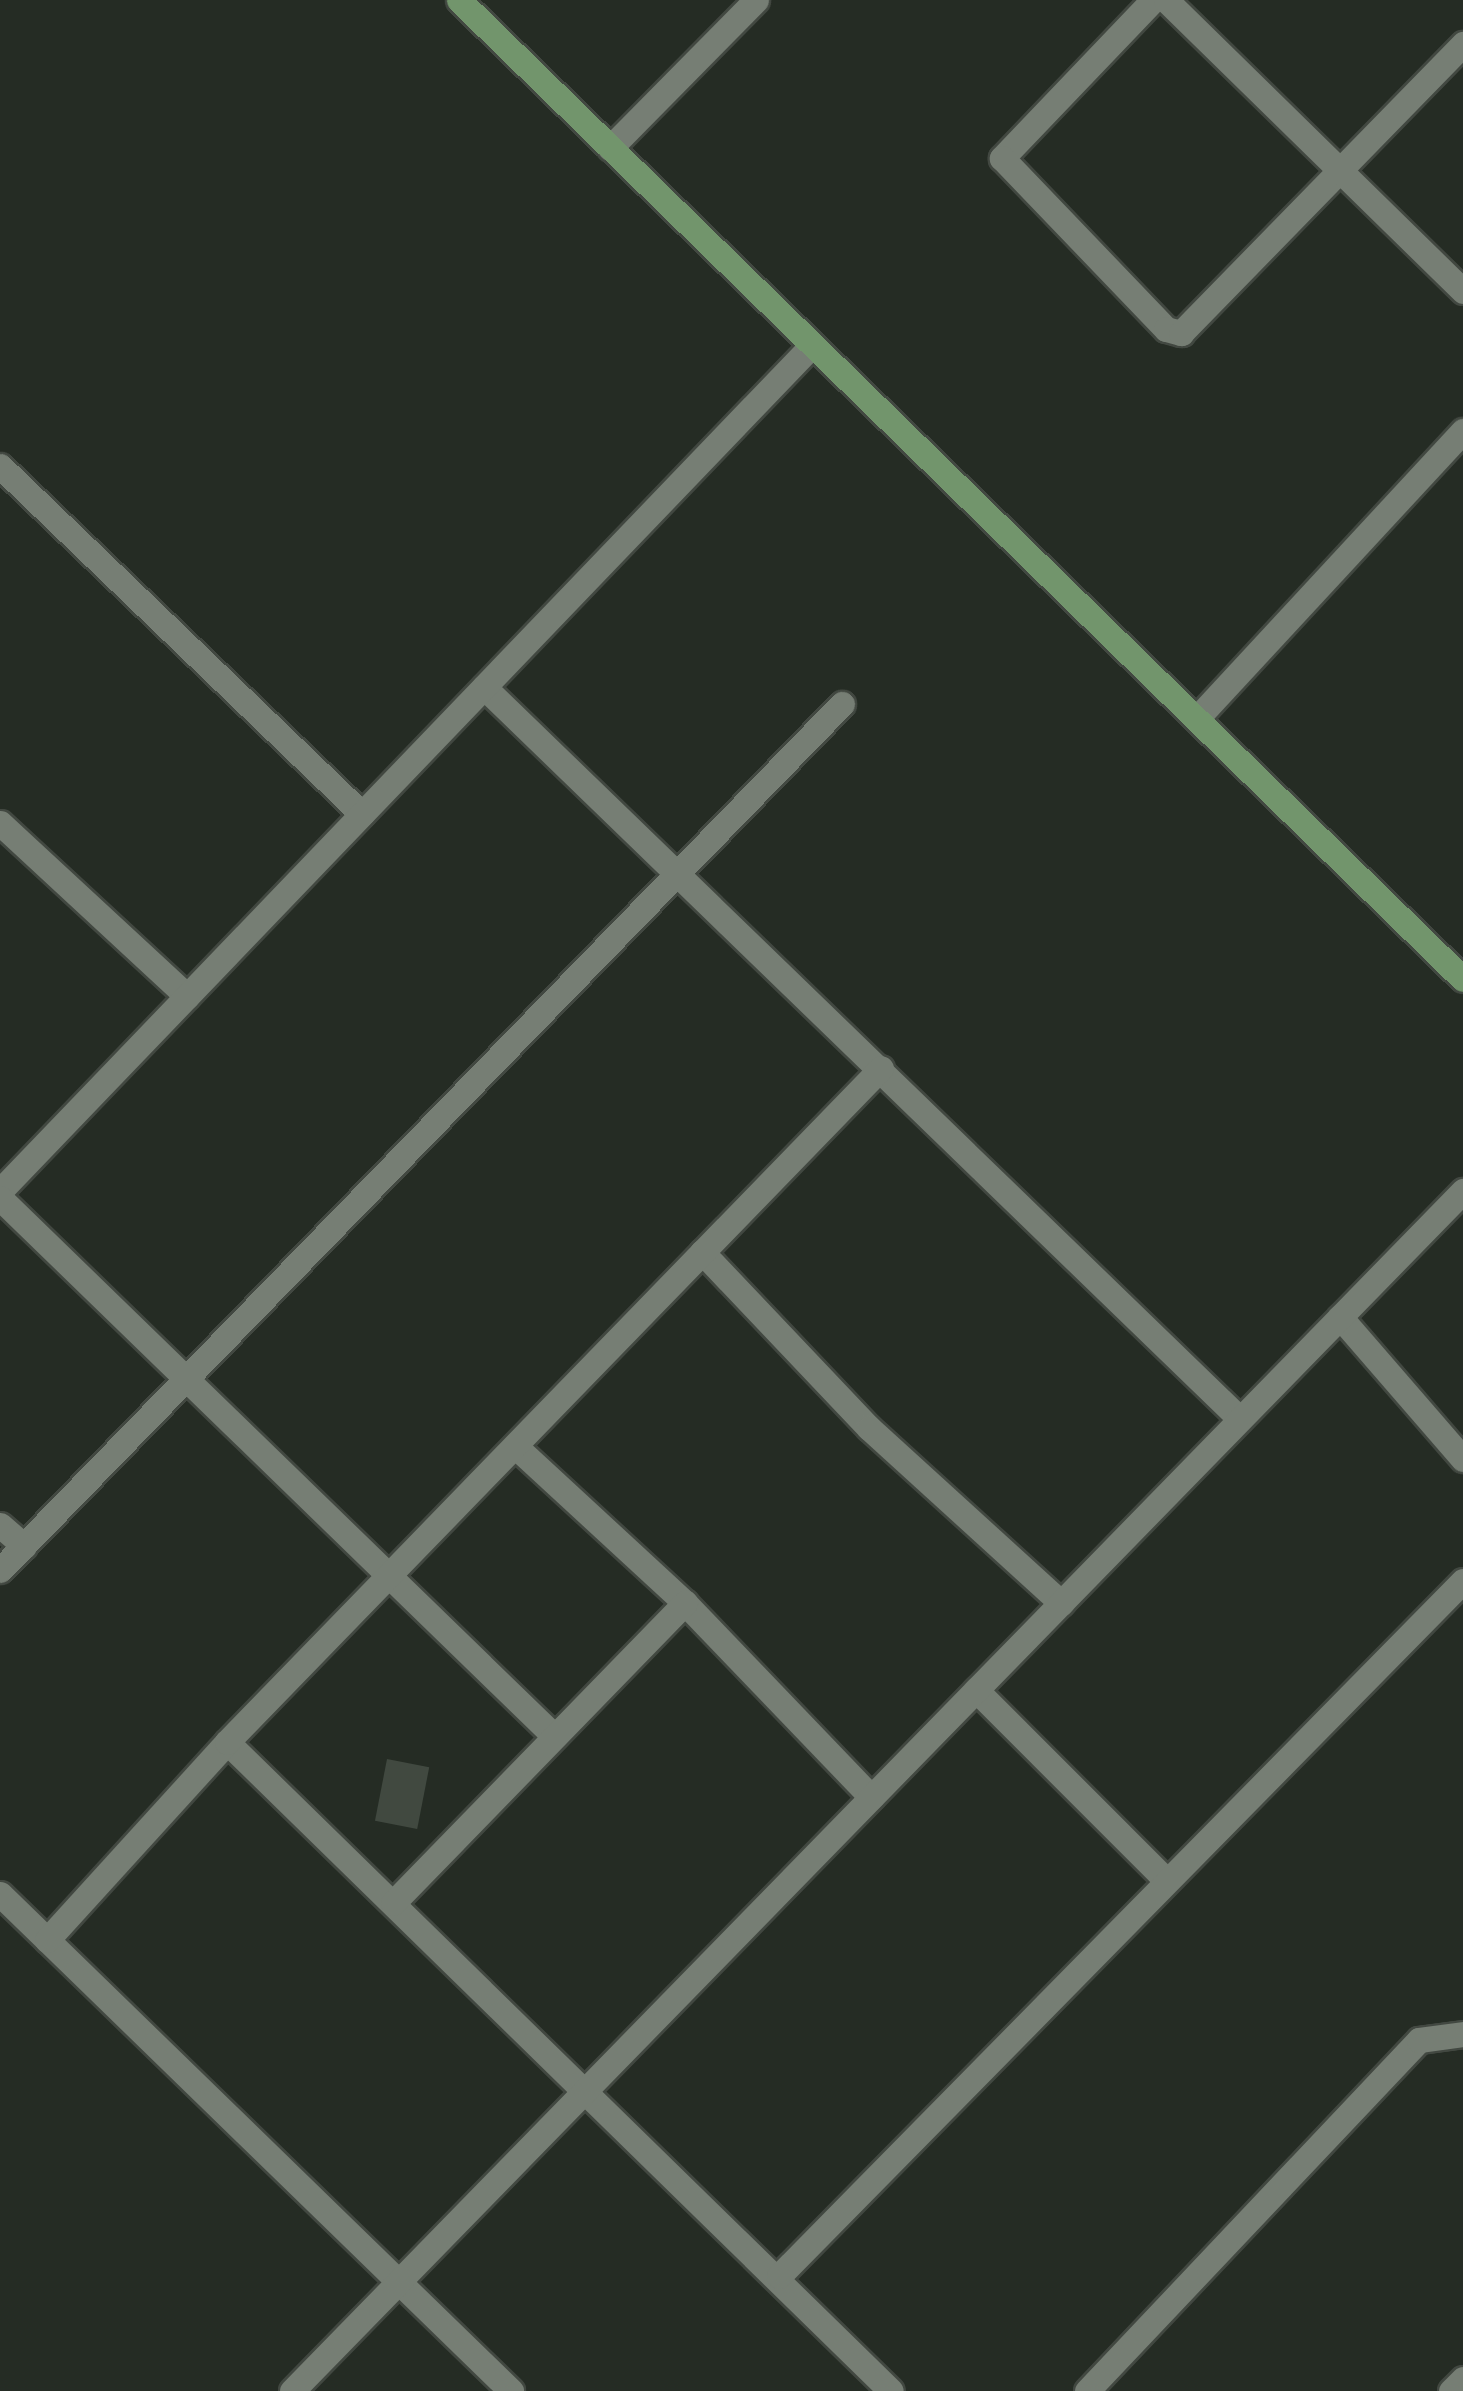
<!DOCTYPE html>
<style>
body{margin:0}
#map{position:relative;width:1463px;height:2391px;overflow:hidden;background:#252c24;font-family:Montserrat,sans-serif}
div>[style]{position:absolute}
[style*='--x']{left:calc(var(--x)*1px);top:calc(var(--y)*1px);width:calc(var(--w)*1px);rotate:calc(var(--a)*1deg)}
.building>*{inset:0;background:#414940;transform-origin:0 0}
.roads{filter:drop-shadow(2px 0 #424841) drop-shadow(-2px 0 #424841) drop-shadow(0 2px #424841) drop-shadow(0 -2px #424841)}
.street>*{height:25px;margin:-12.5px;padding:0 12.5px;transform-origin:12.5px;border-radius:12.5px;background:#767e74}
.secondary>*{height:25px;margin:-12.5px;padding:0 12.5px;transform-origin:12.5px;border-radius:12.5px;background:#72956c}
span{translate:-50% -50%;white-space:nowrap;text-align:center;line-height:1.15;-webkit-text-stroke:8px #252c24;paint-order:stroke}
</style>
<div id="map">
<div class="building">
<div style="left:387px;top:1759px;width:43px;height:63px;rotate:11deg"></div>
</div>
<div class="roads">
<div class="street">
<div style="--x:1153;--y:0;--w:219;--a:133.7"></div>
<div style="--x:1002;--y:158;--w:237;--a:46.2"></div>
<div style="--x:1166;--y:329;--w:16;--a:15"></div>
<div style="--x:1181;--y:333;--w:404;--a:-45.7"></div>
<div style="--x:1166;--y:0;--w:416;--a:44.4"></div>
<div style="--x:610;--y:148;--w:208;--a:-45.4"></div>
<div style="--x:0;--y:466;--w:502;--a:43.87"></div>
<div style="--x:484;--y:687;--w:1052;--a:44.08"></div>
<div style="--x:1198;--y:717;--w:390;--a:-47.2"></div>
<div style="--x:0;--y:823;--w:255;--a:42.8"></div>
<div style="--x:0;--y:1191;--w:1173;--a:-46.17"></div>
<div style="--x:0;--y:1198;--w:772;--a:44.16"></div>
<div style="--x:702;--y:1252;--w:243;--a:46.5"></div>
<div style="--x:869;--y:1428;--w:260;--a:42.3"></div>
<div style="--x:1340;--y:1317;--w:188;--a:49.1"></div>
<div style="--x:515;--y:1446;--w:231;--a:42.7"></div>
<div style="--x:685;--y:1603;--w:269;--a:46.2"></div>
<div style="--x:0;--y:1525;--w:32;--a:41"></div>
<div style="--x:0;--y:1570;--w:1208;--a:-45.81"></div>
<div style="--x:976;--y:1690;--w:269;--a:45"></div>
<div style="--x:227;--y:1742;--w:928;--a:44.35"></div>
<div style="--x:0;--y:1894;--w:713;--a:44.2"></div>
<div style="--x:393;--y:1903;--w:419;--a:-45.8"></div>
<div style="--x:47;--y:1940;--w:268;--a:-47.7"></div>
<div style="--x:227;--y:1742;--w:939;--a:-45.86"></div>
<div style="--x:779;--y:2276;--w:975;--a:-45.46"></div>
<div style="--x:292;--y:2391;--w:1677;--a:-45.7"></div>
<div style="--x:1087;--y:2391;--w:483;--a:-46.6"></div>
<div style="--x:1419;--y:2040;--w:44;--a:-7.8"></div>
<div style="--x:1451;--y:2391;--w:17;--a:-45"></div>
</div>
<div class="secondary">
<div style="--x:459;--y:0;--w:1402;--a:44.28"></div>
</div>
</div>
</div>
